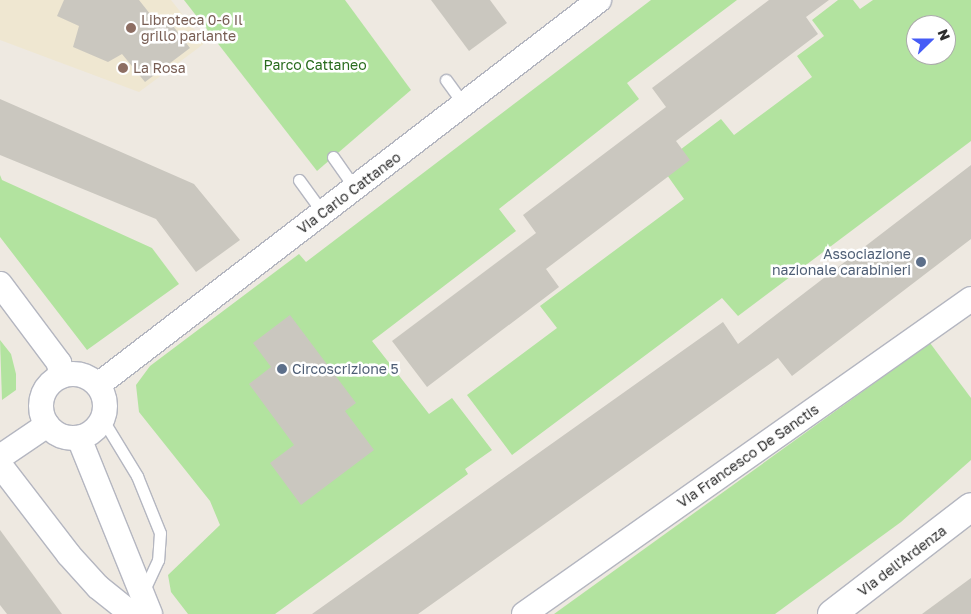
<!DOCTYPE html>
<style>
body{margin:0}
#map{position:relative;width:971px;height:614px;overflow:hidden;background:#eee9e1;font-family:"Golos Text",sans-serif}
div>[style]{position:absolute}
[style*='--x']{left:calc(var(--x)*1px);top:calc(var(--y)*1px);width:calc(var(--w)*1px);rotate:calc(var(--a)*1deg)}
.education>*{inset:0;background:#efe7d1}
.green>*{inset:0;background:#b2e39f}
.building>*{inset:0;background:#cac7bf}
.roads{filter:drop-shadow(1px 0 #b4b6c0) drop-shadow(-1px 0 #b4b6c0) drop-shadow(0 1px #b4b6c0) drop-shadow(0 -1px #b4b6c0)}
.service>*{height:11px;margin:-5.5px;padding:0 5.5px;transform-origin:5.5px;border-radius:5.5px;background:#fff}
.minor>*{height:24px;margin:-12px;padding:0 12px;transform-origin:12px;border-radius:12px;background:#fff}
.minor>.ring{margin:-12px;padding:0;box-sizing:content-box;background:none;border:24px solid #fff;border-radius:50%}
.secondary>*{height:28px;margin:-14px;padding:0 14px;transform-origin:14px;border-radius:14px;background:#fff}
.dots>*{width:14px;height:14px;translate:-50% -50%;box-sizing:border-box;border:2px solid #fff;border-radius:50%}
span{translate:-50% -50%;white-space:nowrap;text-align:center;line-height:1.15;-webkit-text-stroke:5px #fff;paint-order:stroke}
.education-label{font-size:14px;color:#785e54}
.left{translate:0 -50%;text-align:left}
.park-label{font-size:14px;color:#286b1d}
.street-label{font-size:14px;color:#2d2d2d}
.service-label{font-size:14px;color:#4e5e75}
.right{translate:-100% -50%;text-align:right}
.north{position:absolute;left:906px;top:15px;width:50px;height:50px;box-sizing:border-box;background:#fff;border:1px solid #ababab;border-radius:50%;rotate:68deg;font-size:14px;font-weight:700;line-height:20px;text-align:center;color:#2d2d2d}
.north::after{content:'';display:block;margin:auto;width:18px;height:22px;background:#465cf6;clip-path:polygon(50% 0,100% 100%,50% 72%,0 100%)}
</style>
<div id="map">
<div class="education">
<div style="clip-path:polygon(0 0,171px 0,205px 43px,139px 92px,0 40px)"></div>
</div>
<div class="green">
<div style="clip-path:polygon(184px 0,345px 0,411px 90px,317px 171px)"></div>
<div style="clip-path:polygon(651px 0,737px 0,627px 83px,639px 99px,499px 209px,516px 231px,372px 341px,429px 414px,452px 398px,492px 450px,465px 469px,468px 474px,275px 614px,188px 614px,171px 592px,168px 575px,220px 525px,210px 501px,139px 412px,136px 385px,150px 366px,299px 254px,306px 262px)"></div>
<div style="clip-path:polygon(evenodd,838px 0,853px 0,860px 9px,873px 0,971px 0,971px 141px,738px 316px,722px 298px,512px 455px,467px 395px,557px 328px,540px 306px,684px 199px,660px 165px,721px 119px,734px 135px,812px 77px,797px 56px,824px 36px,812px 20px,838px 0,916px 25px,946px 25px,946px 55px,916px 55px,916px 25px)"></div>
<div style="clip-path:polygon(0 175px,2px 180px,152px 248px,179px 284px,87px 350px,0 237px)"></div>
<div style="clip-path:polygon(0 340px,11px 354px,16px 374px,16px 390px,2px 400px)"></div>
<div style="clip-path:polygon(930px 343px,971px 398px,971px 460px,901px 522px,775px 614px,554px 614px)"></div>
</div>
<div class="building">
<div style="clip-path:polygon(64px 0,139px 0,158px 24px,167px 18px,190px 48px,145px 82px,122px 54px,108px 62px,73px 47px,79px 26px,57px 16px)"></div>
<div style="clip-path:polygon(431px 0,490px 0,507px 23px,469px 51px)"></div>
<div style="clip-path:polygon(769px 0,829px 0,806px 17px,818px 34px,676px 141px,690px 160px,546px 269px,559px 287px,427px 387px,392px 341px,536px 233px,523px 215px,666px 107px,652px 88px)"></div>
<div style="clip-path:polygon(0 99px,194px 184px,240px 240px,196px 272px,156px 219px,0 155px)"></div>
<div style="clip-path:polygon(971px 165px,971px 239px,792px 376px,778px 358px,418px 614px,312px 614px,723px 322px,738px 344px)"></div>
<div style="clip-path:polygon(290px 315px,356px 403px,345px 411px,374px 450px,301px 505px,270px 463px,294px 445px,249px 384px,271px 367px,253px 343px)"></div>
<div style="clip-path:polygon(0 530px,62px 614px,7px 614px,0 605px)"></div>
<div style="clip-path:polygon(971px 578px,971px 614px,922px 614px)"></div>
</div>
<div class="roads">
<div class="service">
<div style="--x:446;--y:80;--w:31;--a:54"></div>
<div style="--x:333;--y:157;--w:39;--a:55"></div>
<div style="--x:299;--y:180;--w:41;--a:54"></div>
<div style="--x:103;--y:420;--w:66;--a:58.7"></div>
<div style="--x:137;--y:476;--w:61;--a:68"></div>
<div style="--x:160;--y:533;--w:27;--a:94"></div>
<div style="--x:158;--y:560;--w:35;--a:115"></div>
</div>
<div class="minor">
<div style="--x:0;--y:284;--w:99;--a:53.2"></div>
<div style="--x:59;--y:363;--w:13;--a:81"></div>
<div class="ring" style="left:41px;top:374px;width:40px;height:40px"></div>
<div style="--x:98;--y:385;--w:632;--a:-37.54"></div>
<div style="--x:79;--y:438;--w:190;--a:68"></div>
<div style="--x:0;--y:457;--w:57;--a:-34.2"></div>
<div style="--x:0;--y:465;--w:113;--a:52.5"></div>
<div style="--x:69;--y:555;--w:43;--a:47.8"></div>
<div style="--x:98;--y:587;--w:43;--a:38.5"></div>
<div style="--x:524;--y:614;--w:547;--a:-35.17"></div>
</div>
<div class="secondary">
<div style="--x:832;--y:614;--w:175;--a:-37.6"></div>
</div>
</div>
<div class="dots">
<div style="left:131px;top:28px;background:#8d6e63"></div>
<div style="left:123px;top:68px;background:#8d6e63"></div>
<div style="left:921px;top:262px;background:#5c6f8a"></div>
<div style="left:282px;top:369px;background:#5c6f8a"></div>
</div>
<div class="education-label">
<span class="left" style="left:141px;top:28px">Libroteca 0-6 Il<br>grillo parlante</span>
<span class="left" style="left:133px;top:68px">La Rosa</span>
</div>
<div class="park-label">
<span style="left:315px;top:65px">Parco Cattaneo</span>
</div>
<div class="street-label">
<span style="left:349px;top:193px;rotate:-37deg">Via Carlo Cattaneo</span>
<span style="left:748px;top:456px;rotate:-35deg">Via Francesco De Sanctis</span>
<span style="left:902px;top:561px;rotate:-37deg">Via dell'Ardenza</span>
</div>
<div class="service-label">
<span class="right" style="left:911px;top:262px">Associazione<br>nazionale carabinieri</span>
<span class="left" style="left:292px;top:369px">Circoscrizione 5</span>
</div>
<div class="north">N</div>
</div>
